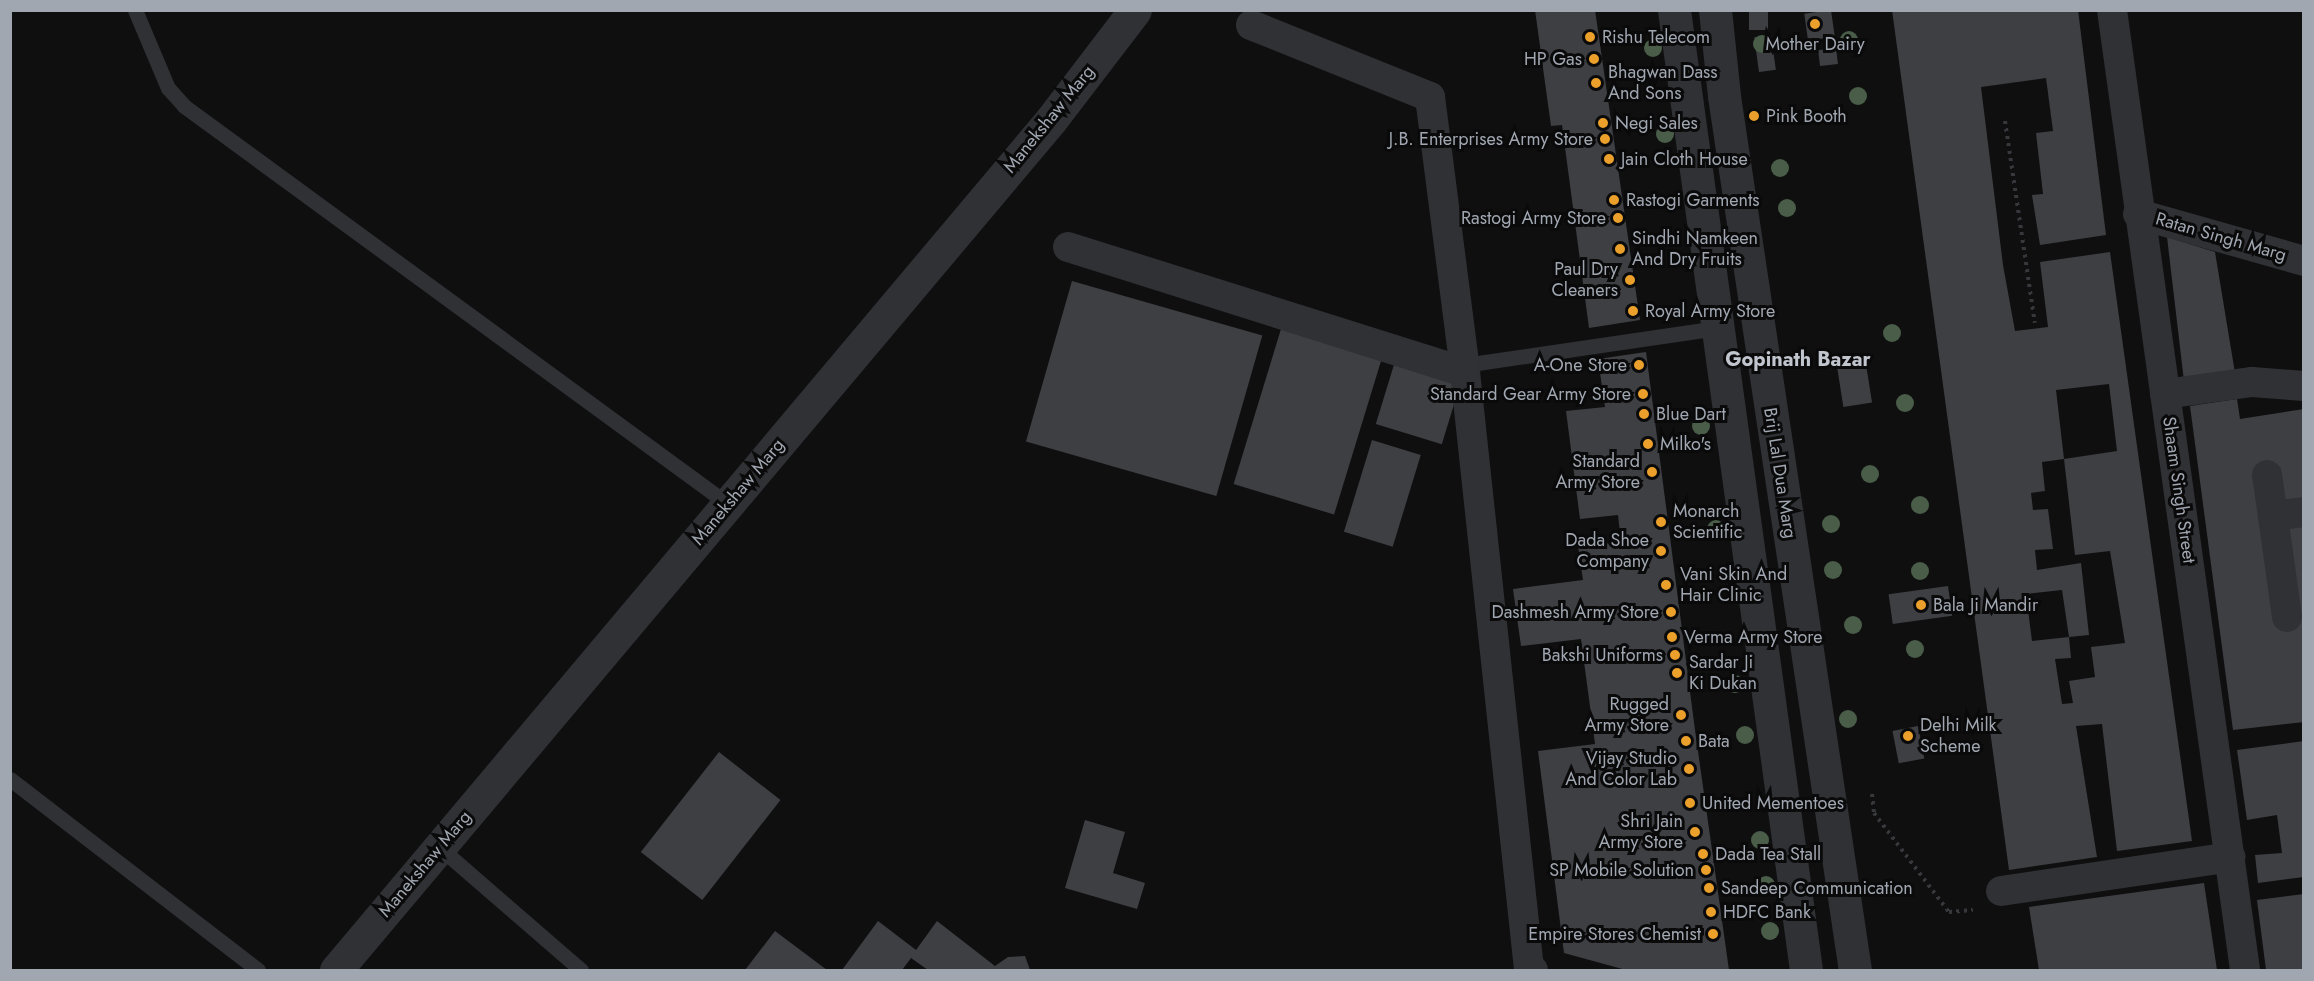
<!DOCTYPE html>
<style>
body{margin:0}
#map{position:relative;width:2314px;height:981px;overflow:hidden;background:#0f0f10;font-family:Jost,sans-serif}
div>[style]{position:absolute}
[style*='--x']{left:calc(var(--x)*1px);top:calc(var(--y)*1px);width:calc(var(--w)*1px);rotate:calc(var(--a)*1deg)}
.building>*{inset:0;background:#3e3f43;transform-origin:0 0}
.path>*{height:4px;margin-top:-2px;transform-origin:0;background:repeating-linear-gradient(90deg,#36383c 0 3px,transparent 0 7.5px)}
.service>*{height:15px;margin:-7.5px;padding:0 7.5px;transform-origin:7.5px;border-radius:7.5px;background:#303135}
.minor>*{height:30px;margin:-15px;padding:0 15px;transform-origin:15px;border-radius:15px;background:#303135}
.tertiary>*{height:33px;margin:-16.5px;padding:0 16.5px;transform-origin:16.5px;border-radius:16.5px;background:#303135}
.trees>*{width:18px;height:18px;margin:-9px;border-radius:50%;background:#495d49}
.dots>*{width:16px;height:16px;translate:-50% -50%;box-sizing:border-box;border:3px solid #0a0a0b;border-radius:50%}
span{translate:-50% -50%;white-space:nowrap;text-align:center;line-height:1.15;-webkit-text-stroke:6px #0a0a0b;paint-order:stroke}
.poi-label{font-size:18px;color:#a1a7b1}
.left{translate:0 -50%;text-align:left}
.right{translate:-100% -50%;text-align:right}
.street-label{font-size:18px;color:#a1a7b1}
.neighbourhood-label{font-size:20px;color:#c1c5cd;font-weight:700}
.frame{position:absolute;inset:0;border:12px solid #a1a7b1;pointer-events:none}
</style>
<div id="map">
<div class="building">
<div style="clip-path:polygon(1535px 10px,1595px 10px,1640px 320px,1589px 328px,1562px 125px,1551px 126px)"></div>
<div style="left:1749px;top:10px;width:19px;height:20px"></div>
<div style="left:1831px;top:10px;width:27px;height:27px;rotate:82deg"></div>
<div style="clip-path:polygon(evenodd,1892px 10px,2078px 10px,2106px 235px,2040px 245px,2032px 195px,2043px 194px,2036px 133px,2053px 131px,2046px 78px,1981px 87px,2003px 265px,2015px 331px,2048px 327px,2040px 262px,2110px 252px,2192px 841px,2117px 851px,2102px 724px,2076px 726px,2097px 857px,2009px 870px,1892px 10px,2109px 384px,2117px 451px,2064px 459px,2056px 390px,2109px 384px,1892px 10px,2064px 459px,2075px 555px,2110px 551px,2125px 643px,2091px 647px,2095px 677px,2069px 681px,2073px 703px,2062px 704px,2055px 659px,2071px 658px,2069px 637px,2032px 641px,2026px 594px,2062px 590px,2069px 637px,2089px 635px,2081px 563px,2037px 570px,2035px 550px,2053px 549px,2048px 509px,2033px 510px,2031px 493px,2045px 491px,2042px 462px,2064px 459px)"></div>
<div style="left:1771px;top:35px;width:35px;height:17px;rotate:82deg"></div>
<div style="left:1836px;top:48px;width:16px;height:18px;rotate:83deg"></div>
<div style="clip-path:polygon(2167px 237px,2215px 252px,2235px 373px,2184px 381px)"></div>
<div style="left:1072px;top:281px;width:198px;height:167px;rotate:16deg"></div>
<div style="left:1281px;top:329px;width:105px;height:162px;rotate:17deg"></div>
<div style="clip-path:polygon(1646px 352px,1695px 730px,1729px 970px,1626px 970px,1564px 953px,1538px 751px,1595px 744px,1581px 639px,1521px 646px,1513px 589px,1583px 580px,1578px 546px,1621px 542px,1618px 515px,1580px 519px,1566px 411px,1605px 407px,1598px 359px)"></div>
<div style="left:1396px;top:358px;width:69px;height:69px;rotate:17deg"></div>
<div style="left:1865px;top:358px;width:45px;height:29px;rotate:81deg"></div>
<div style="clip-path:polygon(2237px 399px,2240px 419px,2304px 409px,2304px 508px,2286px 510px,2280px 467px,2262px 470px,2279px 524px,2304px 520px,2304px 722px,2233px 730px,2190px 406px)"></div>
<div style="left:1372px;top:440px;width:51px;height:96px;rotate:17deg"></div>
<div style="left:1948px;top:586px;width:30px;height:60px;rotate:82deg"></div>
<div style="left:1918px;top:726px;width:33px;height:26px;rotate:79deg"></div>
<div style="clip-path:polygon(2304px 741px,2304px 877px,2258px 883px,2255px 855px,2282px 853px,2277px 815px,2247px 820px,2237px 750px)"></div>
<div style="left:719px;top:752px;width:78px;height:127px;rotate:38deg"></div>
<div style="clip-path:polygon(1085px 820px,1125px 832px,1113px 873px,1145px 883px,1137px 909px,1065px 888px)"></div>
<div style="clip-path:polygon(2204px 883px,2217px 970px,2039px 970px,2029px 907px)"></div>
<div style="clip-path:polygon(2304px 894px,2304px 970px,2266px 970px,2257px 900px)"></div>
<div style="clip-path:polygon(878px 921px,916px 950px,937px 921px,995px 966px,1008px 957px,1025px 956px,1030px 970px,928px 970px,911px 958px,902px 970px,842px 970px)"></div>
<div style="clip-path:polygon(775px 931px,827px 970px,745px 970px)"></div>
</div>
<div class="path">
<div style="--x:2005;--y:121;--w:204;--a:81.6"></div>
<div style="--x:1872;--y:794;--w:19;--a:84"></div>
<div style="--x:1874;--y:813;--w:124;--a:52.9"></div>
<div style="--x:1949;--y:912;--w:24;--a:-5"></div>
</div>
<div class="service">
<div style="--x:135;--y:10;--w:85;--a:67.1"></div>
<div style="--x:168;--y:88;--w:24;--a:48"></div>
<div style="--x:184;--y:106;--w:674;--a:36.19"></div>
<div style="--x:1464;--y:365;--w:256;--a:-8.3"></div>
<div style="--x:10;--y:779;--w:313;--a:37.6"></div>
<div style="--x:439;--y:847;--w:188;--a:40.9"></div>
</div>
<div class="minor">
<div style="--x:2112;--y:10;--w:969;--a:82.11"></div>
<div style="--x:1251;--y:25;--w:193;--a:21.9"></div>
<div style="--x:1430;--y:97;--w:277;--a:82.7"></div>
<div style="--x:1465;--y:372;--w:600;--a:83.88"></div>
<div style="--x:1529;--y:969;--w:4;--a:14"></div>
<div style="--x:2138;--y:214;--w:173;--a:15.8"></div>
<div style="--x:1068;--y:247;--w:416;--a:17.5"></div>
<div style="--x:2165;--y:394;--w:88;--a:-7.9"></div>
<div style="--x:2252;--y:382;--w:52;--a:4.4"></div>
<div style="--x:2267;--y:475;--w:41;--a:81.7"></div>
<div style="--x:2287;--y:617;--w:102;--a:-97.9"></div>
<div style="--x:2273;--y:516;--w:31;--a:-7"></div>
<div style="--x:2001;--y:891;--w:232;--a:-8.4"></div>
</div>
<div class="tertiary">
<div style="--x:1674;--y:10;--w:969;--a:82.17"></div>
<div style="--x:1715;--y:10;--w:86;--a:84"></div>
<div style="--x:1724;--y:96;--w:884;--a:81.48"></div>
<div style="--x:336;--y:970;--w:1111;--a:-49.93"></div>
<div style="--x:1051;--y:120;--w:138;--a:-52.6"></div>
</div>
<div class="trees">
<div style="left:1849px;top:40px"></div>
<div style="left:1762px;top:44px"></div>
<div style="left:1653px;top:48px"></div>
<div style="left:1858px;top:96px"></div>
<div style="left:1665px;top:134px"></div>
<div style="left:1780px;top:168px"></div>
<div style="left:1787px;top:208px"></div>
<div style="left:1892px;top:333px"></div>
<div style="left:1905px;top:403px"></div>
<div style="left:1701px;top:426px"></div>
<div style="left:1870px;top:474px"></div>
<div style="left:1920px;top:505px"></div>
<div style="left:1831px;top:524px"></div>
<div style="left:1716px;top:529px"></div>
<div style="left:1833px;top:570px"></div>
<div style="left:1920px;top:571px"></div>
<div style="left:1853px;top:625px"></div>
<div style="left:1915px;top:649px"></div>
<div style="left:1735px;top:684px"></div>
<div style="left:1848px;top:719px"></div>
<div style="left:1745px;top:735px"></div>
<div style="left:1760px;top:840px"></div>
<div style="left:1766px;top:885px"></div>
<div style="left:1770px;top:931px"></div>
</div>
<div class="dots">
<div style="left:1815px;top:24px;background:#eba02c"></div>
<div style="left:1590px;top:37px;background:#eba02c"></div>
<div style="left:1594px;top:59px;background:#eba02c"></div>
<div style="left:1596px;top:83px;background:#eba02c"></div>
<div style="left:1754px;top:116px;background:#eba02c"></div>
<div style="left:1603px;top:123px;background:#eba02c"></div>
<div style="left:1605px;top:139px;background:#eba02c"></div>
<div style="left:1609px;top:159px;background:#eba02c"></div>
<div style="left:1614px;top:200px;background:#eba02c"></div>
<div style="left:1618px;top:218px;background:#eba02c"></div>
<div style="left:1620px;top:249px;background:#eba02c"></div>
<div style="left:1630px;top:280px;background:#eba02c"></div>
<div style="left:1633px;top:311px;background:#eba02c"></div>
<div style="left:1639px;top:365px;background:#eba02c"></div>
<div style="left:1643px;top:394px;background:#eba02c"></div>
<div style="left:1644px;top:414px;background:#eba02c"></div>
<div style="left:1648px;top:444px;background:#eba02c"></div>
<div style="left:1652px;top:472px;background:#eba02c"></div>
<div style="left:1661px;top:522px;background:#eba02c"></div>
<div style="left:1661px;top:551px;background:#eba02c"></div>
<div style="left:1666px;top:585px;background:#eba02c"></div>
<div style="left:1921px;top:605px;background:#eba02c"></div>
<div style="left:1671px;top:612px;background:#eba02c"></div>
<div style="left:1672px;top:637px;background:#eba02c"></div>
<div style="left:1675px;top:655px;background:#eba02c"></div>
<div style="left:1677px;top:673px;background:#eba02c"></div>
<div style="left:1681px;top:715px;background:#eba02c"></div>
<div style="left:1908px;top:736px;background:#eba02c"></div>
<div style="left:1686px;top:741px;background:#eba02c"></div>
<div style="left:1689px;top:769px;background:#eba02c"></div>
<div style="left:1690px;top:803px;background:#eba02c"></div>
<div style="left:1695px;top:832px;background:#eba02c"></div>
<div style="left:1703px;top:854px;background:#eba02c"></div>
<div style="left:1706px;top:870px;background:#eba02c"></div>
<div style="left:1709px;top:888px;background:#eba02c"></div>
<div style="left:1711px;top:912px;background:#eba02c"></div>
<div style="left:1713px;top:934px;background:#eba02c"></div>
</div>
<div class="poi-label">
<span class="left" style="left:1602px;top:37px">Rishu Telecom</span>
<span style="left:1815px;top:44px">Mother Dairy</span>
<span class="right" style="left:1582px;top:59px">HP Gas</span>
<span class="left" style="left:1608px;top:83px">Bhagwan Dass<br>And Sons</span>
<span class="left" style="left:1766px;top:116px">Pink Booth</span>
<span class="left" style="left:1615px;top:123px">Negi Sales</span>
<span class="right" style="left:1593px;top:139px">J.B. Enterprises Army Store</span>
<span class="left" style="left:1621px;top:159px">Jain Cloth House</span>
<span class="left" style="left:1626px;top:200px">Rastogi Garments</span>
<span class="right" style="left:1606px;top:218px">Rastogi Army Store</span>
<span class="left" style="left:1632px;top:249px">Sindhi Namkeen<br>And Dry Fruits</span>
<span class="right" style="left:1618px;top:280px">Paul Dry<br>Cleaners</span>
<span class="left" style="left:1645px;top:311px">Royal Army Store</span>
<span class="right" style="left:1627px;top:365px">A-One Store</span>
<span class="right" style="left:1631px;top:394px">Standard Gear Army Store</span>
<span class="left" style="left:1656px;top:414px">Blue Dart</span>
<span class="left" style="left:1660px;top:444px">Milko's</span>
<span class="right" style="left:1640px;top:472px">Standard<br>Army Store</span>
<span class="left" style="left:1673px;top:522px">Monarch<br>Scientific</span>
<span class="right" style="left:1649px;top:551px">Dada Shoe<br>Company</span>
<span class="left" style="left:1680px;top:585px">Vani Skin And<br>Hair Clinic</span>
<span class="left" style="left:1933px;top:605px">Bala Ji Mandir</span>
<span class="right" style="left:1659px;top:612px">Dashmesh Army Store</span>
<span class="left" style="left:1684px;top:637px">Verma Army Store</span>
<span class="right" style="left:1663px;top:655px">Bakshi Uniforms</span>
<span class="left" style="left:1689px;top:673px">Sardar Ji<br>Ki Dukan</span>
<span class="right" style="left:1669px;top:715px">Rugged<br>Army Store</span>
<span class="left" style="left:1920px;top:736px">Delhi Milk<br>Scheme</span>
<span class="left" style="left:1698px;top:741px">Bata</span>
<span class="right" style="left:1677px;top:769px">Vijay Studio<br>And Color Lab</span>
<span class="left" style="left:1702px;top:803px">United Mementoes</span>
<span class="right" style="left:1683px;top:832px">Shri Jain<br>Army Store</span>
<span class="left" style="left:1715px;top:854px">Dada Tea Stall</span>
<span class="right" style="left:1694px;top:870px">SP Mobile Solution</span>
<span class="left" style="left:1721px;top:888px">Sandeep Communication</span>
<span class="left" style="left:1723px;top:912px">HDFC Bank</span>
<span class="right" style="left:1701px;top:934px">Empire Stores Chemist</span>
</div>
<div class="street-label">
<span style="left:1049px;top:119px;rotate:-51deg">Manekshaw Marg</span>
<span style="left:2221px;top:237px;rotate:16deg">Ratan Singh Marg</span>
<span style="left:1780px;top:473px;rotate:81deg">Brij Lal Dua Marg</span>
<span style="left:2179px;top:490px;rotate:82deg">Shaam Singh Street</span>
<span style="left:738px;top:492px;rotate:-50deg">Manekshaw Marg</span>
<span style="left:425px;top:864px;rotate:-50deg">Manekshaw Marg</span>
</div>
<div class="neighbourhood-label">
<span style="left:1798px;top:359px">Gopinath Bazar</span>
</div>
<div class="frame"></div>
</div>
